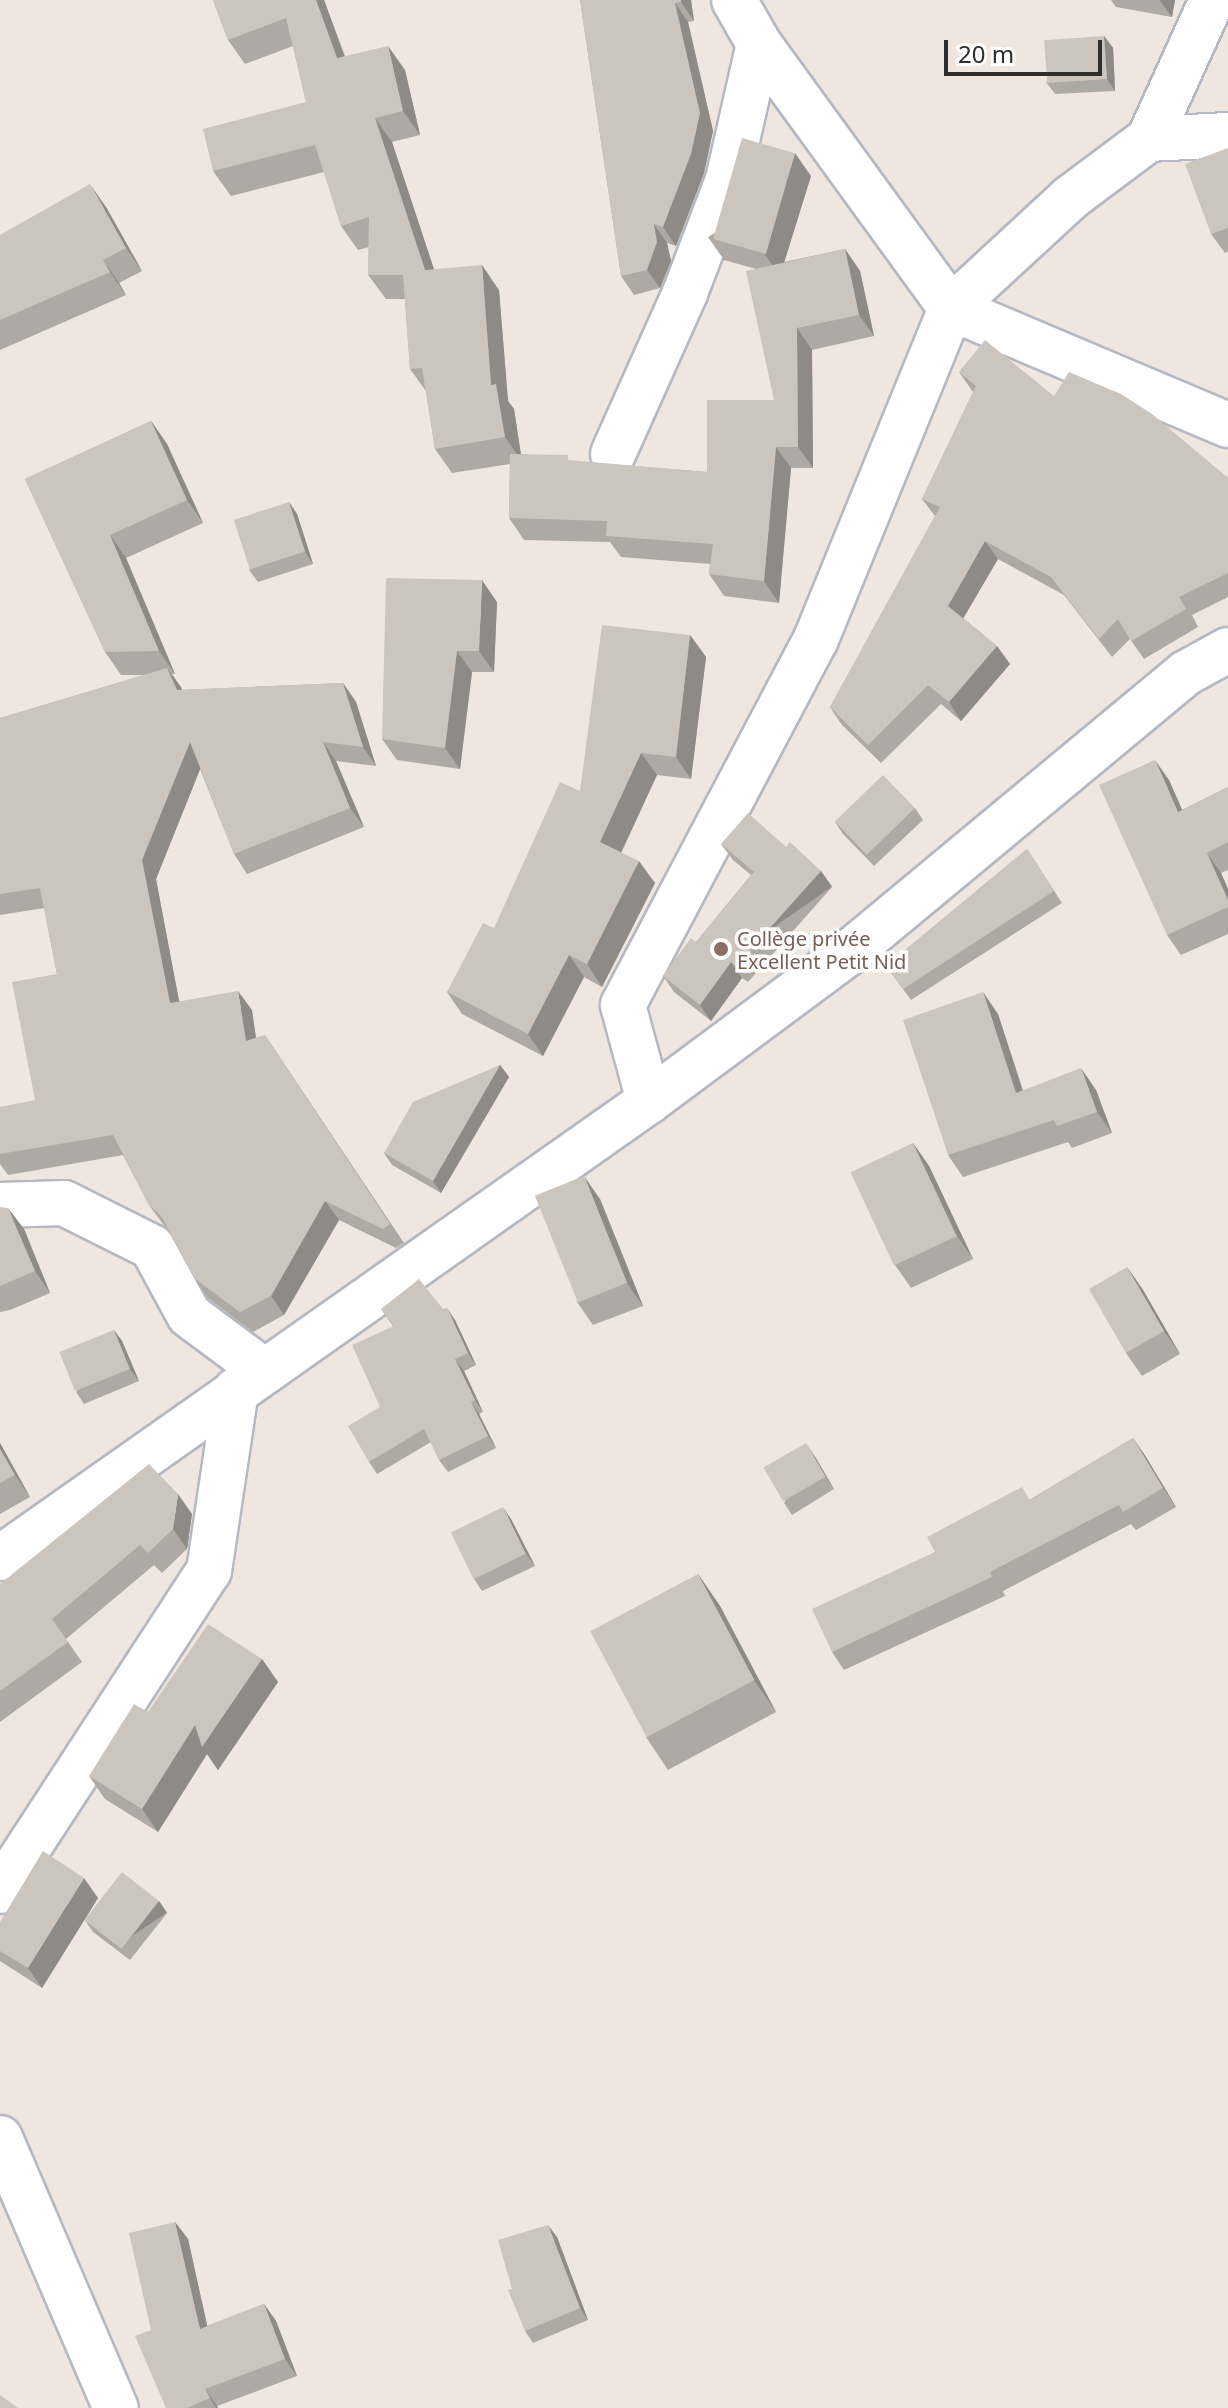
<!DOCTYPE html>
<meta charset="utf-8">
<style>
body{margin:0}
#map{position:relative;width:1228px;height:2408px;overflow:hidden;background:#f0e6e0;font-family:"Noto Sans",sans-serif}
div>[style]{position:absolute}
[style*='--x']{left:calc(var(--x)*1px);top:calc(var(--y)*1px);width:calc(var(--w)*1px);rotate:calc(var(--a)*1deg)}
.roads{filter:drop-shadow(2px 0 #b4b8c2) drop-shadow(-2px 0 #b4b8c2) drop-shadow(0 2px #b4b8c2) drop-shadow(0 -2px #b4b8c2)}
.minor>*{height:44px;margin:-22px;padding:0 22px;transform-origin:22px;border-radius:22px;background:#fff}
.wall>*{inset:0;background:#afa9a3}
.shaded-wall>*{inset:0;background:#8e8a85;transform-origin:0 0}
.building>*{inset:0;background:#cbc5be;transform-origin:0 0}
.dots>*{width:22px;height:22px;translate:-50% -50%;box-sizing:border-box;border:4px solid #fff;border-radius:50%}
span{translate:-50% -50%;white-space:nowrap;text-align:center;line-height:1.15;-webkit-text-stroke:7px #fff;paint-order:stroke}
.education-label{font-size:20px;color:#785e54}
.left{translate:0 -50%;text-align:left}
.scale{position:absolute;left:944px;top:40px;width:158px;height:36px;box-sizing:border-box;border:4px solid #2e2e2e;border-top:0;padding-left:10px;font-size:24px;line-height:28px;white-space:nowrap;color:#2e2e2e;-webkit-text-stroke:6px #fff;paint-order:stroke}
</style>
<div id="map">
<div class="roads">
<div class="minor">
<div style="--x:734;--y:0;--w:51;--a:60.4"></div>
<div style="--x:759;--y:44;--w:326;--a:54"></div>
<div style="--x:951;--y:308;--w:301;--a:22.9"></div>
<div style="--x:1149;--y:139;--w:79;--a:-2.9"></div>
<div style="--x:613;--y:454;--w:176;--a:-65.9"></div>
<div style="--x:685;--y:293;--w:121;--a:-69.2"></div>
<div style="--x:728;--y:180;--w:139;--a:-77.2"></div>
<div style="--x:649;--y:1101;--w:99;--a:-105.2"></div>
<div style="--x:623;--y:1005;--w:414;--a:-62.2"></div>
<div style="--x:816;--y:639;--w:357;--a:-67.8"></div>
<div style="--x:951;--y:308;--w:162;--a:-42.7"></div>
<div style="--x:1070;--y:198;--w:99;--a:-36.8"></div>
<div style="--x:1149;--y:139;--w:153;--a:-65.6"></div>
<div style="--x:0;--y:1205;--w:64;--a:-1.8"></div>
<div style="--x:64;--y:1203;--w:98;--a:26.6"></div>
<div style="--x:152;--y:1247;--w:77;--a:61.4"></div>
<div style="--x:189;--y:1315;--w:94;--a:36.7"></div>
<div style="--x:0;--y:1558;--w:794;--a:-35.15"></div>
<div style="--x:649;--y:1101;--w:252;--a:-36.6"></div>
<div style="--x:851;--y:951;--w:435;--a:-39.7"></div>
<div style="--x:1186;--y:673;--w:48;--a:-28.7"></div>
<div style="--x:0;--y:1891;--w:382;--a:-56.9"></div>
<div style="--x:209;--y:1571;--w:183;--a:-81.5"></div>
<div style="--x:0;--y:2138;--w:294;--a:66.8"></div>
</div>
</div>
<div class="wall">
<div style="clip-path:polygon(213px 0,324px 0,345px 56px,405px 70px,420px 135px,392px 142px,434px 269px,499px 290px,508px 401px,514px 409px,521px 454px,572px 461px,707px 472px,774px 400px,756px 269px,724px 260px,708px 237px,811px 176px,784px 262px,845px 249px,860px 271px,874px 336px,812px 350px,813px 468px,791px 468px,779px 603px,724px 596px,709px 574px,710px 564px,621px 557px,610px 542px,524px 540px,509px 518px,510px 464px,452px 473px,435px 449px,426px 391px,410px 369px,405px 299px,386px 299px,368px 275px,369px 247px,358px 250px,341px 226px,324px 172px,231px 196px,213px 171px,306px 102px,293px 46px,245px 64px,228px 40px)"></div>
<div style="clip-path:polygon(580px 0,691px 0,694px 21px,688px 22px,713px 131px,704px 173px,676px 246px,667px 243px,671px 261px,660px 288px,634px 295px,621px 276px)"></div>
<div style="clip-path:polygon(1111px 0,1175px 0,1172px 17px,1116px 7px)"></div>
<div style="clip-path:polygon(1104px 36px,1113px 48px,1115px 91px,1055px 94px,1046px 82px)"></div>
<div style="clip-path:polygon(1228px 148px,1228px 251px,1225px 253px,1211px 234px)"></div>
<div style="clip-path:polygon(106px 207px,142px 271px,119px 283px,126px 295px,0 350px,0 235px)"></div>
<div style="clip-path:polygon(959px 372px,1054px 396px,1227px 477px,1228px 477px,1228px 597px,1192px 615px,1198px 627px,1144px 659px,1130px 639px,1112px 657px,1064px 595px,998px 559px,963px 618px,997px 646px,1010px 664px,961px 721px,941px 704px,881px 763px,842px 725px,830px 707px,935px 516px,922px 499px,973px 392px)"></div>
<div style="clip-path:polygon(151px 421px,167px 444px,203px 523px,126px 558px,175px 674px,172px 674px,182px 690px,343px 683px,356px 702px,376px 766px,336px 761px,364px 827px,247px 874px,234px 854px,200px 769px,156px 879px,179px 1001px,252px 1010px,256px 1038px,265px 1035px,404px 1243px,396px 1248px,339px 1220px,284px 1315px,253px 1332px,208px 1298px,195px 1279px,168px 1229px,163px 1224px,149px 1205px,123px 1155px,8px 1175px,0 1164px,0 1154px,35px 1100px,57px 974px,44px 908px,0 915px,0 718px,144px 675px,121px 675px,105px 652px,25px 479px)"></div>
<div style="clip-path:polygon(289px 502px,297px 514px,313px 564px,258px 582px,249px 570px)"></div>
<div style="clip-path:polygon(497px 602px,494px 672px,472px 672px,460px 769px,397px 760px,382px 739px)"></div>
<div style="clip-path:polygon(690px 635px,706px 657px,691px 779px,657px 775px,621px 852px,655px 883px,602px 987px,584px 977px,543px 1056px,462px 1014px,447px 992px,494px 928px)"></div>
<div style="clip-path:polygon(1169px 780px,1182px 810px,1228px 787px,1228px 870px,1221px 873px,1228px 889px,1228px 934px,1181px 955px,1167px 935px)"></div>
<div style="clip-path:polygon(915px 808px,923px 820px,874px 866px,843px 834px,835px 822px)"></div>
<div style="clip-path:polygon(721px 844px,786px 847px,821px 871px,832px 887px,748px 982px,742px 978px,711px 1021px,674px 992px,663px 976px,696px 942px,751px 875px,733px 860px)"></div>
<div style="clip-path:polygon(1027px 849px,1062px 903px,911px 1000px,886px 966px)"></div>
<div style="clip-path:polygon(998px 1014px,1023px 1090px,1096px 1090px,1112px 1133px,1072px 1148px,1068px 1142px,963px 1177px,948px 1155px)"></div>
<div style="clip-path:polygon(500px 1065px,509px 1077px,441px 1193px,392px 1165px,384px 1153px)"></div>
<div style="clip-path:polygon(913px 1143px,929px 1166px,973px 1259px,911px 1288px,895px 1265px)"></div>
<div style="clip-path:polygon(600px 1199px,643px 1306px,593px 1325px,577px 1302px)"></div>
<div style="clip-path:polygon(0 1207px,24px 1229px,50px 1293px,10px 1310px,0 1312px)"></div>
<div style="clip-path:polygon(1127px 1267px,1143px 1290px,1180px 1354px,1142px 1376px,1126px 1353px)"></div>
<div style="clip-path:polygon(381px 1309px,443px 1309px,455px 1320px,476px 1365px,464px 1371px,483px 1412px,479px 1414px,496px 1448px,448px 1472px,439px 1460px,431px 1442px,377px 1474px,369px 1462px,380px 1407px,393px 1326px)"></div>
<div style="clip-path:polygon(114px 1330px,122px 1341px,139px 1381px,84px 1404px,76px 1392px)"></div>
<div style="clip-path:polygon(1133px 1438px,1146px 1457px,1176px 1507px,1136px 1530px,1131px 1524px,1003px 1591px,1005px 1596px,844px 1670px,832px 1652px,935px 1552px,1031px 1499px)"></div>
<div style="clip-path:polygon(0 1443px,30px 1497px,0 1514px)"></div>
<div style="clip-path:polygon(814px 1455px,834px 1489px,792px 1515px,784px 1503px)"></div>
<div style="clip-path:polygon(192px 1514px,187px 1549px,162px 1573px,154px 1565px,66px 1639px,82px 1662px,0 1722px,0 1584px)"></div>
<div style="clip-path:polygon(511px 1519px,535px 1566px,482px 1591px,474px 1579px)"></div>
<div style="clip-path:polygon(698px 1574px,720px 1606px,776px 1712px,668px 1770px,646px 1737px)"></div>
<div style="clip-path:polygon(262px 1659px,278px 1682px,218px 1770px,207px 1754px,158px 1832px,105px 1799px,89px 1776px,148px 1712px)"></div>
<div style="clip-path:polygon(98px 1898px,42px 1988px,0 1961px,0 1922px)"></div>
<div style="clip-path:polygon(159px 1901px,167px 1913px,130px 1960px,93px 1932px,85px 1920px)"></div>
<div style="clip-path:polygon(175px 2222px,188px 2239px,207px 2326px,264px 2304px,276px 2321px,297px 2376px,217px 2406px,218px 2408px,166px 2408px,151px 2330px)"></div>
<div style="clip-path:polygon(557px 2237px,588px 2320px,533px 2343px,525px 2331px,512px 2289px)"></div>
</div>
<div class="shaded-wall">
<div style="clip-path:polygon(316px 0,324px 0,354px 83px,337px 58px)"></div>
<div style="clip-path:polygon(681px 0,691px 0,694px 21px,681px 2px)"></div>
<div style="clip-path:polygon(1161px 0,1175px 0,1172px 17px,1160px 1px)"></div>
<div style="clip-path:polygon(675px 3px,688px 22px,713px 131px,704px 173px,676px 246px,663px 227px)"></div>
<div style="clip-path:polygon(1104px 36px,1113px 48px,1115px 91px,1107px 79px)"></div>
<div style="clip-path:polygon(388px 46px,405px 70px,420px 135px,403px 111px)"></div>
<div style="clip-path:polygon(375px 118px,392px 142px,442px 294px,425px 270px)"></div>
<div style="clip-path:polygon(795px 153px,811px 176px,780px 276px,764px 253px)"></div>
<div style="clip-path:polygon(90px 184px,106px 207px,142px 271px,126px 248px)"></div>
<div style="clip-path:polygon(654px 224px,667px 243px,671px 261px,660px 288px,647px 270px)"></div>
<div style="clip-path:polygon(845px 249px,860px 271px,874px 336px,859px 315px)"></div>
<div style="clip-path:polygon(103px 260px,119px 283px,126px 295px,110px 272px)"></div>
<div style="clip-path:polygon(482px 265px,499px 290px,508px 401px,514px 409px,522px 462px,505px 437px,491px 385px)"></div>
<div style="clip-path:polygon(797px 328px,812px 350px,813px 468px,798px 447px)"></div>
<div style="clip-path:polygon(151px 421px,167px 444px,203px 523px,187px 500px)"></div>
<div style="clip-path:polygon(776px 447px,791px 468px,779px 603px,764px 581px)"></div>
<div style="clip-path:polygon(289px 502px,297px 514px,313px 564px,305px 552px)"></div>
<div style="clip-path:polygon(110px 535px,126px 558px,175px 674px,159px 651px)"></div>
<div style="clip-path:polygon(985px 541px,998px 559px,960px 624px,948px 606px)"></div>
<div style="clip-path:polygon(482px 580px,497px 602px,494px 672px,479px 651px)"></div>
<div style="clip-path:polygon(690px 635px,706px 657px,691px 779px,676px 757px)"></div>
<div style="clip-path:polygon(997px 646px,1010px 664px,961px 721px,949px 702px)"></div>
<div style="clip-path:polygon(457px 651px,472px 672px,460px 769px,445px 748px)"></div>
<div style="clip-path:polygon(167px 668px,181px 687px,190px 709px,177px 690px)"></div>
<div style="clip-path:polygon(343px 683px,356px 702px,376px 766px,363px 747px)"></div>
<div style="clip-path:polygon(190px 742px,203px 762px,156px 879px,183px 1022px,170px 1003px,142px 860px)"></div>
<div style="clip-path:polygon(323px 742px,336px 761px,364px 827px,350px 808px)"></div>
<div style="clip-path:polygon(641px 753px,657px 775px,616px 864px,600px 842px)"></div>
<div style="clip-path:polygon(1155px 760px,1169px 780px,1192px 832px,1178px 812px)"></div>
<div style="clip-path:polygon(1207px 853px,1221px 873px,1228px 889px,1228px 900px)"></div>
<div style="clip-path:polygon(639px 861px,655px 883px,602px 987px,587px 964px)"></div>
<div style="left:821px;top:871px;width:19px;height:127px;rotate:55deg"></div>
<div style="clip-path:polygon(569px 955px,584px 977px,543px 1056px,528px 1034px)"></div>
<div style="clip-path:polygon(731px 962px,742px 978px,711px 1021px,700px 1005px)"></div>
<div style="clip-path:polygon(238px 991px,252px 1010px,259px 1061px,246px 1041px)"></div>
<div style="clip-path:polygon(983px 992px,998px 1014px,1030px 1114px,1016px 1093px)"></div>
<div style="clip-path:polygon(500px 1065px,509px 1077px,441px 1193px,433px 1181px)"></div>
<div style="clip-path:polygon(1081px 1068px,1096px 1090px,1112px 1133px,1097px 1112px)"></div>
<div style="clip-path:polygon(913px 1143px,929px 1166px,973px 1259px,957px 1236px)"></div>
<div style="clip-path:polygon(584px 1176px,600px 1199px,643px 1306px,627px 1283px)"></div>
<div style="clip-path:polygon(325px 1201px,339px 1220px,284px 1315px,271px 1296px)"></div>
<div style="clip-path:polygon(8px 1208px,24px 1229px,50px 1293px,35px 1271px)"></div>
<div style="clip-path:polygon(1127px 1267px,1143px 1290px,1180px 1354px,1164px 1331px)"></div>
<div style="clip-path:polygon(447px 1308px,455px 1320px,476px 1365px,468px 1353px)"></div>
<div style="clip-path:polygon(114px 1330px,122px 1341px,139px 1381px,130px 1369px)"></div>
<div style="clip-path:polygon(455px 1359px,464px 1371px,483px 1412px,475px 1400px)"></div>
<div style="clip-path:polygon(471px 1402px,479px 1414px,496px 1448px,488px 1436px)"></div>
<div style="clip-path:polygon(1133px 1438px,1146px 1457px,1176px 1507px,1163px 1488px)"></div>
<div style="clip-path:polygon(0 1443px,30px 1497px,15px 1475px,0 1449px)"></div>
<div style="clip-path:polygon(806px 1443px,814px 1455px,834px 1489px,826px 1477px)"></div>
<div style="clip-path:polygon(178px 1494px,192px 1514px,187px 1549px,173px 1529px)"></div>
<div style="clip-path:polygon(503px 1507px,511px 1519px,535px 1566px,526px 1554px)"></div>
<div style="clip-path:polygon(698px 1574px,720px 1606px,776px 1712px,754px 1680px)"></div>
<div style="clip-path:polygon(262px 1659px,278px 1682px,218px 1770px,207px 1754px,158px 1832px,142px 1809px,195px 1725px)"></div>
<div style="clip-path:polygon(84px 1878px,98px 1898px,42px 1988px,28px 1968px)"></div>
<div style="left:159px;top:1901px;width:14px;height:60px;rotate:56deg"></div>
<div style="clip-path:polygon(175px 2222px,188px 2239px,212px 2347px,200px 2329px)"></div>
<div style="clip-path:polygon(548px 2225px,557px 2237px,588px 2320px,580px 2308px)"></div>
<div style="clip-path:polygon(264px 2304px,276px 2321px,297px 2376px,285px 2359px)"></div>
<div style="clip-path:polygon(205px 2389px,217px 2406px,218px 2408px,216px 2408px,210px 2398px)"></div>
</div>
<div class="building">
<div style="clip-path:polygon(213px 0,316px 0,337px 58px,388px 46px,403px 111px,375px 118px,425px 270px,482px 265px,491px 385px,496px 384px,505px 437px,435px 449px,422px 368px,410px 369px,403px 275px,368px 275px,369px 217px,341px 226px,315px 145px,213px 171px,203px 129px,306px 102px,286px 18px,228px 40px)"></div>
<div style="clip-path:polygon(580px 0,681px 0,681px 2px,675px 3px,700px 113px,691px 154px,663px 227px,654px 224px,657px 242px,647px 270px,621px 276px)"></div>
<div style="left:1104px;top:36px;width:43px;height:60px;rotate:86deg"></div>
<div style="left:742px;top:138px;width:55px;height:105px;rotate:16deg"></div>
<div style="clip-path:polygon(1228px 148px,1228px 228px,1211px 234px,1185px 164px)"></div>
<div style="clip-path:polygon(90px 184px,126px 248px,103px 260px,110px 272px,0 320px,0 235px)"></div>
<div style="clip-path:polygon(845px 249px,859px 315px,797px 328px,798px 447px,776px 447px,764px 581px,709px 574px,713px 544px,606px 536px,607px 521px,509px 518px,510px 454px,568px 455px,568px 460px,707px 472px,707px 400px,774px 400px,746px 271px)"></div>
<div style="clip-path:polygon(985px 340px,1054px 396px,1069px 372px,1121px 394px,1152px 414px,1227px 477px,1228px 477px,1228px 573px,1179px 597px,1186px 609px,1131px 641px,1118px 619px,1099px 639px,1051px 577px,985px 541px,948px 606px,997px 646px,949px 702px,928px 685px,868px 745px,830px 707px,940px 507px,922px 499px,976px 386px,959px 372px)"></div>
<div style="clip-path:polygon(151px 421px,187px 500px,110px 535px,159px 651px,105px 652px,25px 479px)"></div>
<div style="left:289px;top:502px;width:52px;height:58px;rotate:72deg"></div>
<div style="clip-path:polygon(386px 578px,482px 580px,479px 651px,457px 651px,445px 748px,382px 739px)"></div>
<div style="clip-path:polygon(602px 625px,690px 635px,676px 757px,641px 753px,600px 842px,639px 861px,587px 964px,569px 955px,528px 1034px,447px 992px,483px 923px,494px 928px,560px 782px,580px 791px)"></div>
<div style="clip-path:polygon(167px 668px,177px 690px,343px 683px,363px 747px,323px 742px,350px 808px,234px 854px,190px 742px,142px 860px,170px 1003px,238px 991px,246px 1041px,265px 1035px,390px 1224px,383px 1229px,325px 1201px,271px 1296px,240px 1312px,195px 1279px,161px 1216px,149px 1205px,113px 1135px,0 1154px,0 1107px,35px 1100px,12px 982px,57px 974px,40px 888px,0 894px,0 718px)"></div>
<div style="clip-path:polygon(1155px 760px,1178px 812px,1228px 787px,1228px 842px,1207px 853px,1228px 900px,1228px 907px,1167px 935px,1099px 785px)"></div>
<div style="left:883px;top:775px;width:46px;height:67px;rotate:46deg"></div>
<div style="clip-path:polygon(748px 813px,786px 847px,790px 842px,821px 871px,736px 966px,731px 962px,700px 1005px,663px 976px,691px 938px,696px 942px,754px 872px,721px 844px)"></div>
<div style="clip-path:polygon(1027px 849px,1054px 891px,903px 989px,886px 966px)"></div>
<div style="clip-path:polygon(983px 992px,1016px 1093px,1081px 1068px,1097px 1112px,1057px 1126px,1054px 1120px,948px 1155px,903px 1020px)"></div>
<div style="clip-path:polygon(500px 1065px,433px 1181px,384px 1153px,413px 1102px)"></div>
<div style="left:913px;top:1143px;width:103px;height:69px;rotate:65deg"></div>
<div style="left:584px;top:1176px;width:115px;height:53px;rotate:68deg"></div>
<div style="clip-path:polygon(0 1207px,8px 1208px,35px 1271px,0 1286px)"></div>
<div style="left:1127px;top:1267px;width:74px;height:44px;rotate:60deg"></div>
<div style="clip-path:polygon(419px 1279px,443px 1309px,447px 1308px,468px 1353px,455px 1359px,475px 1400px,471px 1402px,488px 1436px,439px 1460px,424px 1429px,369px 1462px,348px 1426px,380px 1407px,352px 1345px,394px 1326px,381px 1309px)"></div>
<div style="left:114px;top:1330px;width:42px;height:59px;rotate:68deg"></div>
<div style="clip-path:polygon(1133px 1438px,1163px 1488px,1123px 1512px,1119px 1505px,990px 1572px,992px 1577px,832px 1652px,812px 1609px,935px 1552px,927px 1537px,1022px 1487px,1030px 1500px)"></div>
<div style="left:806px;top:1443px;width:39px;height:49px;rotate:60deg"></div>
<div style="clip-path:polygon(0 1449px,15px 1475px,0 1483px)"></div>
<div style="clip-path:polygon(149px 1464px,178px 1494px,173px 1529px,148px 1553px,140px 1545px,52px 1619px,68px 1642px,0 1691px,0 1584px)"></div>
<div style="left:503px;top:1507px;width:52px;height:58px;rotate:64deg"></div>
<div style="left:698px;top:1574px;width:120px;height:122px;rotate:62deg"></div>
<div style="clip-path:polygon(208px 1624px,262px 1659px,202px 1747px,195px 1725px,142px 1809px,89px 1776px,134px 1704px,148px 1712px)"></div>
<div style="clip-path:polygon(43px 1851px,84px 1878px,28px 1968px,0 1951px,0 1922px)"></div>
<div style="left:122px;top:1872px;width:47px;height:61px;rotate:38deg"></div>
<div style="clip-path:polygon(175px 2222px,200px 2329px,264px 2304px,285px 2359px,205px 2389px,210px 2398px,187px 2408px,166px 2408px,135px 2336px,151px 2330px,129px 2233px)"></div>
<div style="clip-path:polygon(548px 2225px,580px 2308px,525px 2331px,508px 2290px,512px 2289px,498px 2240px)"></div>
<div style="clip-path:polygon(0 2395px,18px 2408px,0 2408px)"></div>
</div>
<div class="dots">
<div style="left:721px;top:949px;background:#8d6e63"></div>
</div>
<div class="education-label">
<span class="left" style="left:737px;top:950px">Collège privée<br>Excellent Petit Nid</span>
</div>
<div class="scale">20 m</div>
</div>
